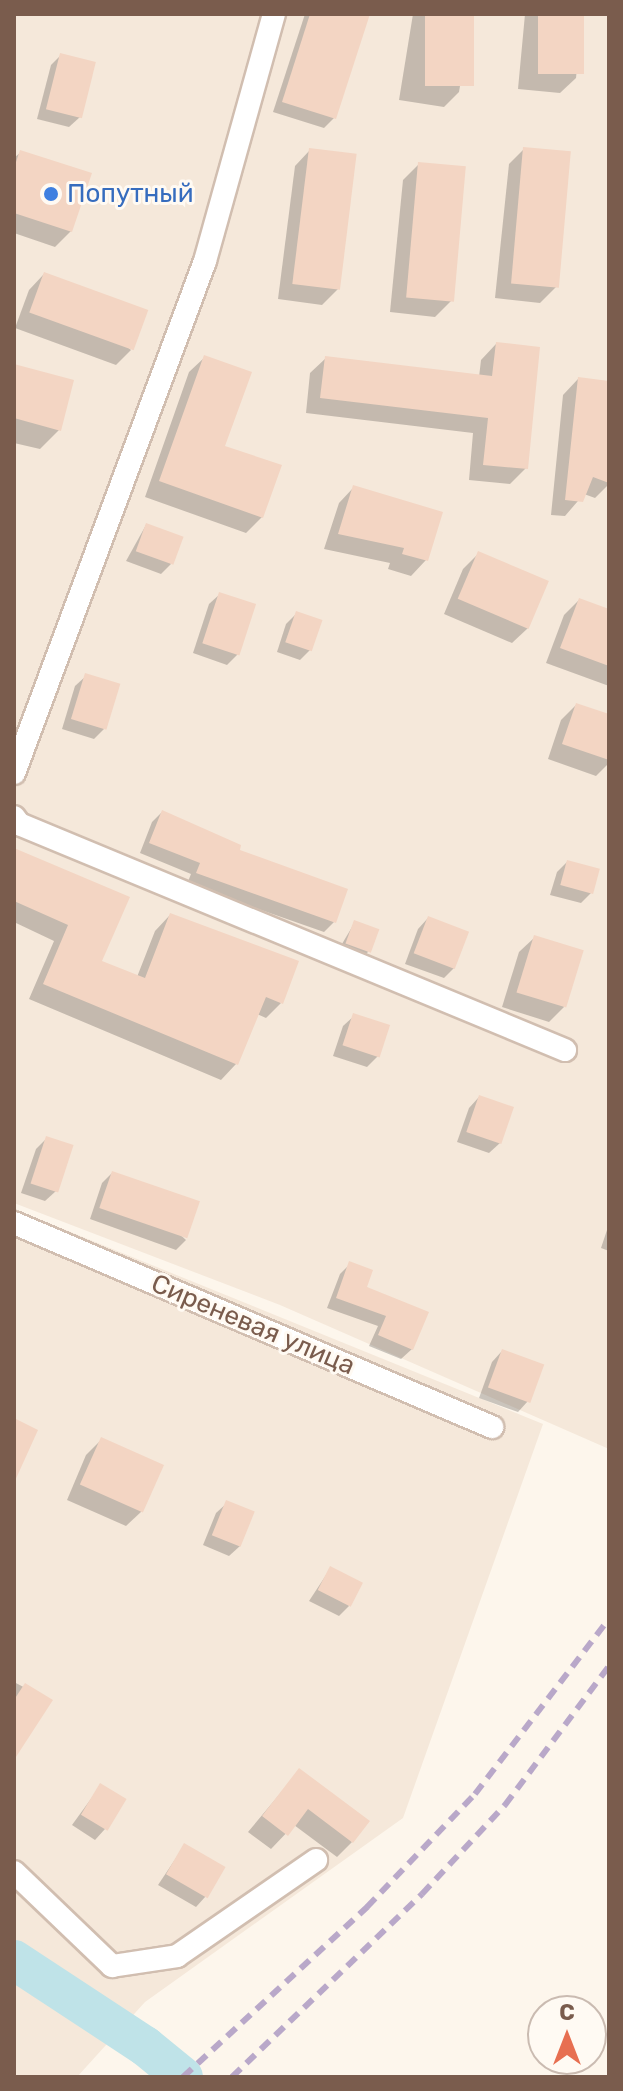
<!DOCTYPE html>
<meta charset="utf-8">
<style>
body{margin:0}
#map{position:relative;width:623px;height:2091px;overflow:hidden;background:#fdf6ec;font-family:Rubik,sans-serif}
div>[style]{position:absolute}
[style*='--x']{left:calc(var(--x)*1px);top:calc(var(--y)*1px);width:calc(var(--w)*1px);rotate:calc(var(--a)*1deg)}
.residential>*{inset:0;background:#f5e8da}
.shadow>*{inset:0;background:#0003}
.river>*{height:40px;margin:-20px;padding:0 20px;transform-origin:20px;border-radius:20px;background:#bfe3e8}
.building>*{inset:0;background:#f3d5c3;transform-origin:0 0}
.roads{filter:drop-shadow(2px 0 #d1beb0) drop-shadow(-2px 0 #d1beb0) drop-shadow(0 2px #d1beb0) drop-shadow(0 -2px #d1beb0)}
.minor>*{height:22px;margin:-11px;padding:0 11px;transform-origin:11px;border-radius:11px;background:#fff}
.rail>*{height:6px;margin-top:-3px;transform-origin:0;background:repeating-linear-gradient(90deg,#b9a8c9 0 12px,transparent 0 20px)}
.dots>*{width:22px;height:22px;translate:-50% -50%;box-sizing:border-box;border:4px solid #fffaf3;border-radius:50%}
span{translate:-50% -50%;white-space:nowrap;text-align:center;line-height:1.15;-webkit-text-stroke:6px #fffaf3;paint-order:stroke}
.shop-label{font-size:26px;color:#366cbe}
.left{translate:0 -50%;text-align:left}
.street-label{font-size:26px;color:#7a5c4d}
.frame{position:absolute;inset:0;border:16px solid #7a5c4d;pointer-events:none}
.north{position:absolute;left:527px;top:1995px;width:80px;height:80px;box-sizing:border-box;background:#fffaf3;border:2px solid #cabbb1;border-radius:50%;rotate:0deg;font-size:22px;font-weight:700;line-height:32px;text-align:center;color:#7a5c4d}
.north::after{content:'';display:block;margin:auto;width:28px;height:36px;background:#e76f51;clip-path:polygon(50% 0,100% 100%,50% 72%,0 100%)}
</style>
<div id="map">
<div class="residential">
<div style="clip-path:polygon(14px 14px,609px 14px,609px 1449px,280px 1305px,14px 1203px)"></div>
<div style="clip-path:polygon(14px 1209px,543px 1424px,403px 1818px,145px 2002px,77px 2077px,14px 2077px)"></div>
</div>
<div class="shadow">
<div style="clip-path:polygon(305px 14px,369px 14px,334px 118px,324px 128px,273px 112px)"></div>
<div style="clip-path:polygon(413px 14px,472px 14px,459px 92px,444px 107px,399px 100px)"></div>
<div style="clip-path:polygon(525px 14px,582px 14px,576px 78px,560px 93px,518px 89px)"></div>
<div style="clip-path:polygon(61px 55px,80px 117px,69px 127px,37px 119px,51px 65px)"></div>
<div style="clip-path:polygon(524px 149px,556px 287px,540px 303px,495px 298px,509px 164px)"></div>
<div style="clip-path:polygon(310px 150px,338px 289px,322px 305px,278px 299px,295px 166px)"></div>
<div style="clip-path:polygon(21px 152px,71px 231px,55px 247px,14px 233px,14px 158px)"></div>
<div style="clip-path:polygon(419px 164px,451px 301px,435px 317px,390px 312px,403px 180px)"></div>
<div style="clip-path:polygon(44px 274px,131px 350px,116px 365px,15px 328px,29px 290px)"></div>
<div style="clip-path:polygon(496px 344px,526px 468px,510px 484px,469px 480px,473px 433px,306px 413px,310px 373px,326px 358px,479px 377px,481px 360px)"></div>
<div style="clip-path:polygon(205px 357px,223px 447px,262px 517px,246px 533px,145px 497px,189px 372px)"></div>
<div style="clip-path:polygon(14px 366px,59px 430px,40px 449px,14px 443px)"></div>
<div style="clip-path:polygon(578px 379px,609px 383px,609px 484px,595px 498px,584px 494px,565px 516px,551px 515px,563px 395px)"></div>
<div style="clip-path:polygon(354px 487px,426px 560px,411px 576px,388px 569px,390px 563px,324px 549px,339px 503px)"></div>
<div style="clip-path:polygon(146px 525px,171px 564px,161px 574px,126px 561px)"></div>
<div style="clip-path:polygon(478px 554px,528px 628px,512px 643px,444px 614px,463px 569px)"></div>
<div style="clip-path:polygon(220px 594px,238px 654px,227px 665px,193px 653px,209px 604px)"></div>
<div style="clip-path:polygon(579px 600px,609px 611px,609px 686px,546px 663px,564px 615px)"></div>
<div style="clip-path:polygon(297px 613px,310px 650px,300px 660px,277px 652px,286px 624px)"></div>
<div style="clip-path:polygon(86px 676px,104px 729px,94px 739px,62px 729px,75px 686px)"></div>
<div style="clip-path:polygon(576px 705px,609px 716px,609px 763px,596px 776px,548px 759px,561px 720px)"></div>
<div style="clip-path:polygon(162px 812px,237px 851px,334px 922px,324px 932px,187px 884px,191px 874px,140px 853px,152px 822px)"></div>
<div style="clip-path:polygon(14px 850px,99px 962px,137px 977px,155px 931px,170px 915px,281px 1003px,266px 1018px,257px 1014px,236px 1064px,221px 1080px,29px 999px,54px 941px,16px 923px,14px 928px)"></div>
<div style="clip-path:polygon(567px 862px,591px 893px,581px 903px,550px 895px,557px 872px)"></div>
<div style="clip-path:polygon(428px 918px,454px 968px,444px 978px,405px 964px,418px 929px)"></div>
<div style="clip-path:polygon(355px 922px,368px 952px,357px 962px,336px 954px)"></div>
<div style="clip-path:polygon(535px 937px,564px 1007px,549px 1022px,502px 1007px,519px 952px)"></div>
<div style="clip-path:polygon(354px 1016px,378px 1056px,367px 1067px,333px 1056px,343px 1026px)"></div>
<div style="clip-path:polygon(479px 1097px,500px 1143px,489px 1153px,457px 1142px,469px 1108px)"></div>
<div style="clip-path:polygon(47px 1138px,56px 1191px,45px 1201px,21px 1193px,36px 1149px)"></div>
<div style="clip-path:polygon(112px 1173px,186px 1240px,176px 1250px,90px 1219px,102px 1183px)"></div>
<div style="clip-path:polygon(609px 1224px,609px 1251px,601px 1248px)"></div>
<div style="clip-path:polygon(350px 1264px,412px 1349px,401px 1359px,369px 1346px,378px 1326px,327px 1308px,340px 1274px)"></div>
<div style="clip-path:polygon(502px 1351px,528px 1401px,518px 1412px,479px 1398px,492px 1362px)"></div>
<div style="clip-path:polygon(102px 1439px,142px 1511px,126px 1526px,67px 1500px,86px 1455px)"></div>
<div style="clip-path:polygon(227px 1503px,240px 1546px,229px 1556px,203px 1545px,216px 1513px)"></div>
<div style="clip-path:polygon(330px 1569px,349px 1606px,339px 1616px,309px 1601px)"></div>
<div style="clip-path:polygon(14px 1682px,50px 1701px,14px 1753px)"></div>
<div style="clip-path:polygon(299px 1771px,352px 1842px,337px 1857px,294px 1825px,271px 1849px,248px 1832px)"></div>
<div style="clip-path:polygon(101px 1785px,105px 1829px,95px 1840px,72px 1825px)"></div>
<div style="clip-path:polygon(184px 1846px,206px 1896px,196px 1907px,158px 1885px)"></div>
</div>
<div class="river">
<div style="--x:14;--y:1960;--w:157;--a:33.3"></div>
<div style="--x:145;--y:2046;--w:49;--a:39.2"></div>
</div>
<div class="building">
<div style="clip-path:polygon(310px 14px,370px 14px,336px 119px,282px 102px)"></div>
<div style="left:425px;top:14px;width:49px;height:72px"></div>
<div style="left:538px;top:14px;width:46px;height:60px"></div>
<div style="left:60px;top:53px;width:37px;height:58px;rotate:14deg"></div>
<div style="left:523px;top:147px;width:48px;height:137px;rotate:5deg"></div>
<div style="left:309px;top:148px;width:48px;height:137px;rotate:7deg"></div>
<div style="clip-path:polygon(20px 150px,92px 173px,72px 232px,14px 213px,14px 168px)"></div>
<div style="left:418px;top:162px;width:48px;height:136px;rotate:5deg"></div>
<div style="left:44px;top:272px;width:111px;height:43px;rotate:20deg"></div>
<div style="clip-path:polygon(496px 342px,540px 347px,528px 469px,483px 465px,488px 418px,320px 398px,325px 356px,492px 376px)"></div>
<div style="clip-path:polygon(204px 355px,252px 372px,225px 446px,282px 465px,263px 518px,159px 481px)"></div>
<div style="clip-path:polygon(14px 364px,74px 380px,61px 431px,14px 418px)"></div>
<div style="clip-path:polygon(578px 377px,609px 381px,609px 483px,593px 477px,583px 502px,565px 500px)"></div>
<div style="clip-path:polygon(353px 485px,443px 512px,428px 561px,402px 554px,404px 548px,338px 534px)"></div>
<div style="left:146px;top:523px;width:40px;height:30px;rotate:20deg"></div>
<div style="left:478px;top:551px;width:77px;height:52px;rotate:23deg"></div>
<div style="left:219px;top:592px;width:39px;height:54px;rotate:18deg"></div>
<div style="clip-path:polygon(579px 598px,609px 609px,609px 666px,560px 648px)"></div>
<div style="left:296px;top:611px;width:28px;height:33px;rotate:19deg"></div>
<div style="left:85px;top:673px;width:37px;height:48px;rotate:17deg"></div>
<div style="clip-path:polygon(576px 703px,609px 714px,609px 760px,562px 744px)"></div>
<div style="clip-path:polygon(162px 810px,241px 845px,240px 850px,348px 889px,336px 923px,196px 873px,200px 863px,149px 843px)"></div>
<div style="clip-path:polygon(14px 848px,130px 897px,102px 961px,145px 978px,170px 913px,299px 961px,283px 1004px,266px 997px,238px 1065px,43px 984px,68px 925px,14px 901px)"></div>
<div style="left:567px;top:860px;width:34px;height:26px;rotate:15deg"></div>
<div style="left:428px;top:916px;width:44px;height:40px;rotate:21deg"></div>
<div style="left:354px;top:920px;width:27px;height:25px;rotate:20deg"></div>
<div style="left:534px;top:935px;width:52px;height:60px;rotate:17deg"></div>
<div style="left:353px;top:1013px;width:39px;height:34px;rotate:18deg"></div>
<div style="left:479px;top:1095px;width:37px;height:39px;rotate:19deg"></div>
<div style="left:46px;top:1136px;width:29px;height:50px;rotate:18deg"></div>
<div style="left:112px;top:1171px;width:93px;height:39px;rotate:19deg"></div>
<div style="clip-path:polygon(349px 1261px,373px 1270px,367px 1287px,429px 1312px,413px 1350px,378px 1335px,386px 1316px,336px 1298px)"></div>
<div style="left:502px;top:1349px;width:45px;height:41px;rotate:20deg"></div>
<div style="clip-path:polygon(14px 1418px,38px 1430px,14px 1483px)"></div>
<div style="left:101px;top:1437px;width:69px;height:52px;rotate:24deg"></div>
<div style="left:226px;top:1500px;width:31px;height:38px;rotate:22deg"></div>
<div style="left:330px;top:1566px;width:37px;height:27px;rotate:27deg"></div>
<div style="clip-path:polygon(25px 1683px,53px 1700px,14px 1760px,14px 1700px)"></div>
<div style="clip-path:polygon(299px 1768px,370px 1821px,353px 1843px,308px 1809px,288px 1836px,262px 1816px)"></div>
<div style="left:100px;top:1783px;width:31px;height:37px;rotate:31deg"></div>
<div style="left:184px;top:1843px;width:48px;height:36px;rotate:30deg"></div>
</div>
<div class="roads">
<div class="minor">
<div style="--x:14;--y:773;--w:546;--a:-69.54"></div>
<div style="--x:205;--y:261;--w:256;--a:-74.4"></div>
<div style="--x:14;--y:817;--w:9;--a:54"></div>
<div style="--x:19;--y:824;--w:591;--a:22.49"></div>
<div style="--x:14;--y:1223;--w:520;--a:23.11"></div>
<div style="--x:14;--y:1872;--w:136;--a:43.8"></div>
<div style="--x:112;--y:1966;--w:66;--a:-8.7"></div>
<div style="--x:177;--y:1956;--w:169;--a:-34.6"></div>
</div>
</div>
<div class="rail">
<div style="--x:183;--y:2077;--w:251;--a:-42.7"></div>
<div style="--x:367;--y:1907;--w:156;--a:-46.3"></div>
<div style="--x:475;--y:1794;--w:220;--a:-52.6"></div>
<div style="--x:232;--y:2077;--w:264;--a:-43.9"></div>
<div style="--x:422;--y:1894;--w:122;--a:-47"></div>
<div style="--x:505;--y:1805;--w:174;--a:-53.2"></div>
</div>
<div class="dots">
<div style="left:51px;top:194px;background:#3f7fe0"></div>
</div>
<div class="shop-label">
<span class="left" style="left:67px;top:194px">Попутный</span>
</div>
<div class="street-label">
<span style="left:253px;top:1325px;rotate:23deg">Сиреневая улица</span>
</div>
<div class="frame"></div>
<div class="north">С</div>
</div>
